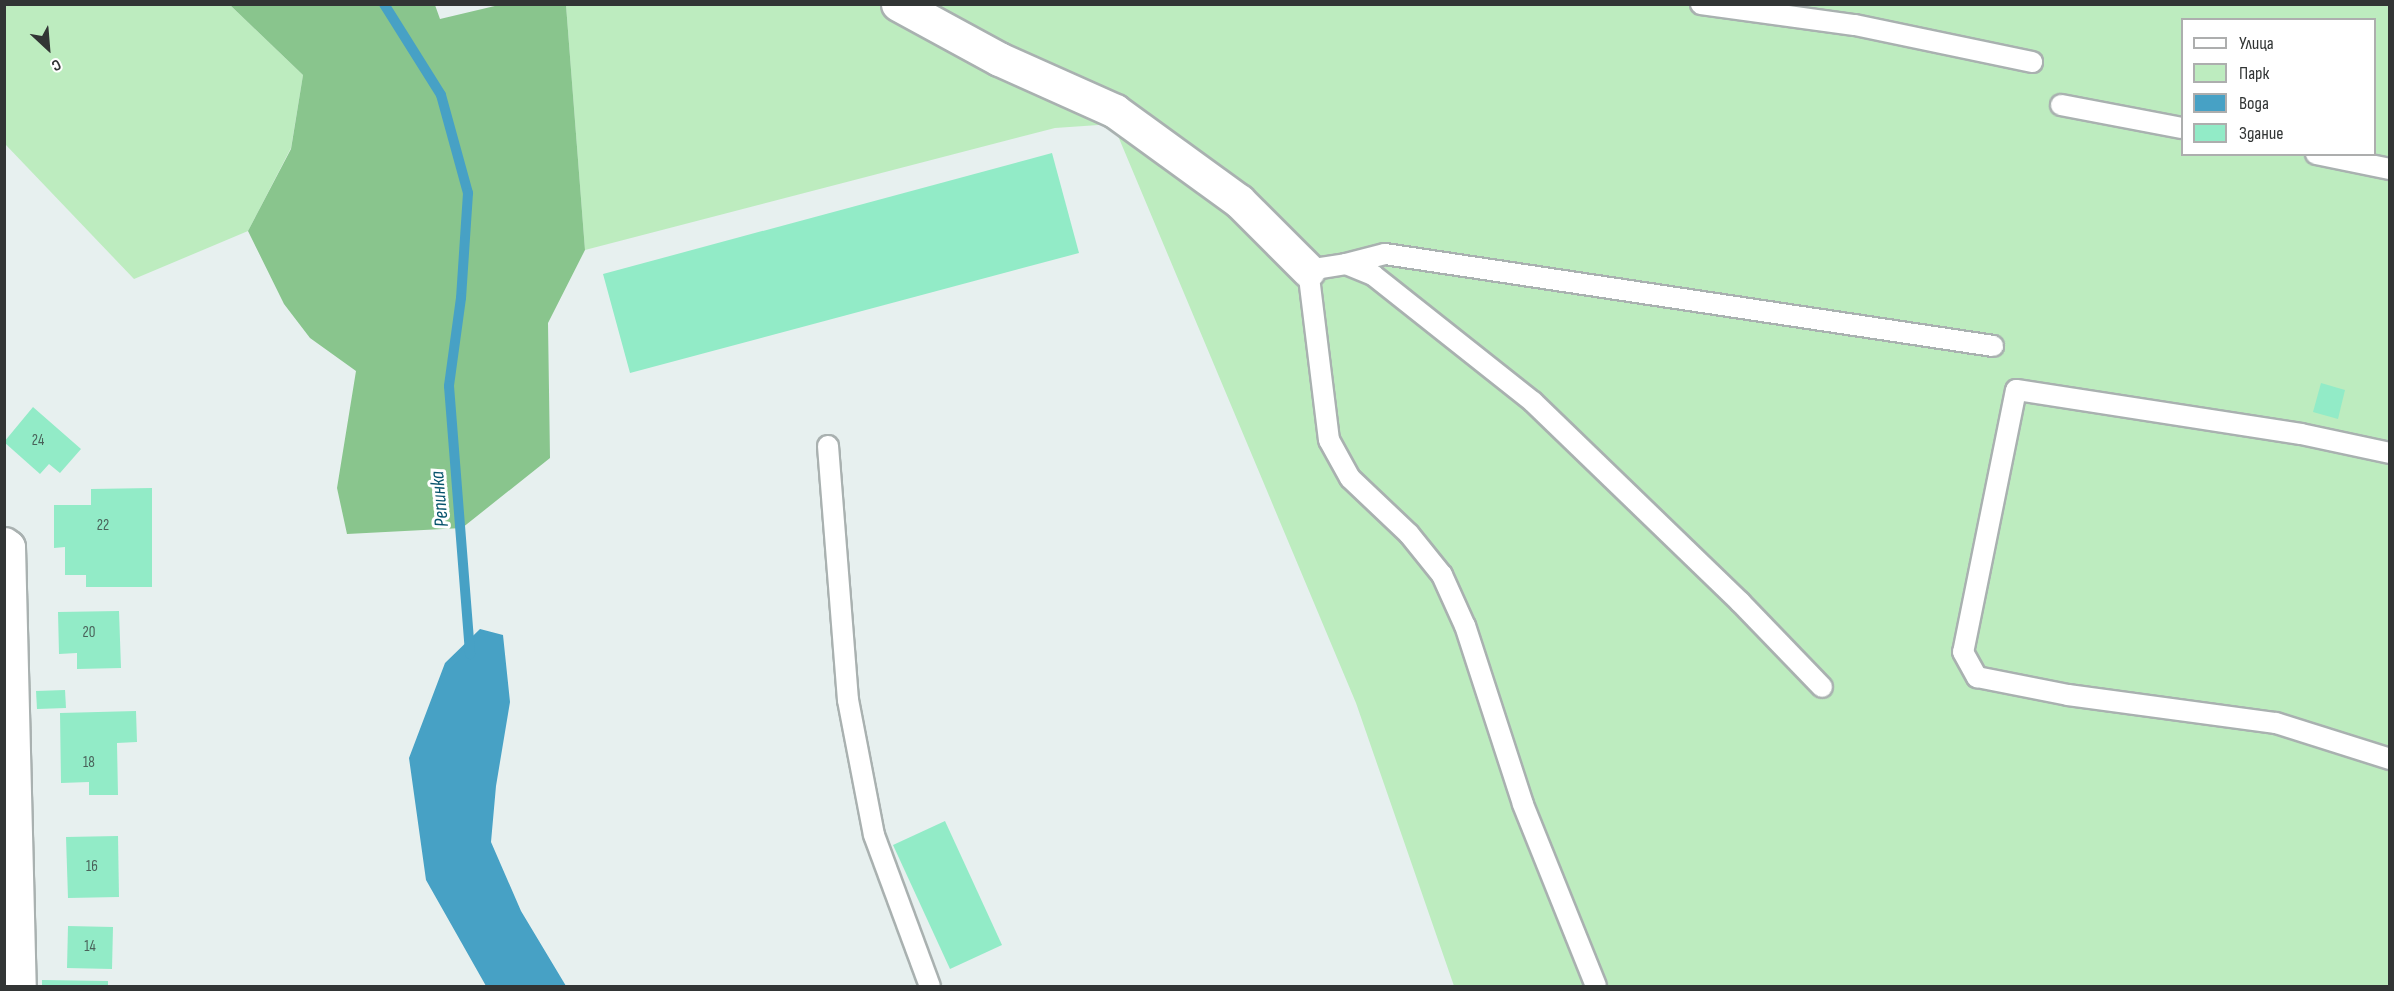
<!DOCTYPE html>
<html>
<head>
<meta charset="utf-8">
<style>
  body { margin:0 }
  #map { position:relative; width:2394px; height:991px; overflow:hidden; background:#e7f0ef; font-family:"Sofia Sans Condensed",sans-serif }
  div>[style] { position:absolute }
  .green>* { inset:0; background:#bdecbf }
  .forest>* { inset:0; background:#89c58d }
  .water>* { inset:0; background:#47a1c5 }
  .stream>* { height:10px; margin:-5px; padding:0 5px; transform-origin:5px; border-radius:5px; background:#47a1c5 }
  .building>* { inset:0; background:#92ebc7 }
  .roads { filter:drop-shadow(2px 0 #a9b1b0) drop-shadow(-2px 0 #a9b1b0) drop-shadow(0 2px #a9b1b0) drop-shadow(0 -2px #a9b1b0) }
  .lane>* { height:20px; margin:-10px; padding:0 10px; transform-origin:10px; border-radius:10px; background:#fff }
  .street>* { height:33px; margin:-16.5px; padding:0 16.5px; transform-origin:16.5px; border-radius:16.5px; background:#fff }
  span { translate:-50% -50%; white-space:nowrap; text-align:center; line-height:1.15; -webkit-text-stroke:6px #fff; paint-order:stroke }
  .number-label { font-size:15px; color:#4a625a }
  .number-label span { -webkit-text-stroke-width:0 }
  .water-label { font-size:20px; color:#06536c; font-style:italic }
  .frame { position:absolute; inset:0; border:6px solid #323535; pointer-events:none }
  .legend { position:absolute; left:2181px; top:18px; width:195px; height:138px; box-sizing:border-box; background:#fff; border:2px solid #adaeae; margin:0; padding:8px 10px; list-style:none; font-size:18px; color:#323535 }
  .legend li { display:flex; align-items:center; gap:12px; height:30px }
  .legend b { width:30px; border:2px solid #adaeae }
  .north { position:absolute; left:18px; top:18px; width:60px; height:60px; -webkit-text-stroke:4px #fff; paint-order:stroke; rotate:154deg; font-size:16px; font-weight:700; line-height:24px; text-align:center; color:#323535 }
  .north::after { content:''; display:block; margin:auto; width:21px; height:27px; background:#323535; clip-path:polygon(50% 0,100% 100%,50% 72%,0 100%) }
</style>
</head>
<body>
<div id="map">
  <div class="green">
    <i style="clip-path:polygon(5px 5px,230px 5px,303px 75px,291px 148px,248px 231px,134px 279px,5px 144px)"></i>
    <i style="clip-path:polygon(evenodd,566px 5px,2389px 5px,2389px 986px,1454px 986px,1356px 703px,1113px 124px,1055px 128px,585px 250px,566px 5px,2182px 20px,2374px 20px,2374px 154px,2182px 154px,2182px 20px)"></i>
  </div>
  <div class="forest">
    <i style="clip-path:polygon(230px 5px,435px 5px,440px 19px,499px 5px,566px 5px,585px 250px,548px 323px,550px 458px,462px 528px,347px 534px,337px 488px,356px 371px,310px 338px,284px 304px,248px 231px,291px 149px,303px 75px)"></i>
  </div>
  <div class="water">
    <i style="clip-path:polygon(480px 629px,503px 635px,510px 702px,496px 786px,491px 842px,521px 911px,566px 986px,486px 986px,426px 880px,409px 758px,445px 663px)"></i>
  </div>
  <div class="stream">
    <i style="left:384px;top:4px;width:107px;rotate:57.9deg"></i>
    <i style="left:441px;top:95px;width:102px;rotate:74.6deg"></i>
    <i style="left:468px;top:193px;width:105px;rotate:93.8deg"></i>
    <i style="left:461px;top:298px;width:89px;rotate:97.8deg"></i>
    <i style="left:449px;top:386px;width:269px;rotate:85.5deg"></i>
  </div>
  <div class="building">
    <i style="clip-path:polygon(1052px 153px,1079px 253px,630px 373px,603px 274px)"></i>
    <i style="clip-path:polygon(2321px 383px,2345px 390px,2338px 419px,2313px 412px)"></i>
    <i style="clip-path:polygon(33px 407px,81px 449px,60px 473px,49px 464px,40px 474px,4px 442px)"></i>
    <i style="clip-path:polygon(152px 488px,152px 587px,86px 587px,86px 575px,65px 575px,65px 547px,54px 548px,54px 505px,91px 505px,91px 489px)"></i>
    <i style="clip-path:polygon(119px 611px,121px 668px,77px 669px,77px 653px,59px 654px,58px 612px)"></i>
    <i style="clip-path:polygon(65px 690px,66px 708px,37px 709px,36px 691px)"></i>
    <i style="clip-path:polygon(136px 711px,137px 742px,117px 743px,118px 795px,89px 795px,89px 782px,61px 783px,60px 713px)"></i>
    <i style="clip-path:polygon(945px 821px,1002px 945px,950px 969px,893px 845px)"></i>
    <i style="clip-path:polygon(118px 836px,119px 897px,68px 898px,66px 837px)"></i>
    <i style="clip-path:polygon(68px 926px,113px 927px,112px 969px,67px 968px)"></i>
    <i style="clip-path:polygon(42px 980px,108px 981px,108px 986px,42px 986px)"></i>
  </div>
  <div class="roads">
    <div class="lane">
      <i style="left:1701px;top:4px;width:155px;rotate:7.8deg"></i>
      <i style="left:1855px;top:25px;width:181px;rotate:11.8deg"></i>
      <i style="left:2061px;top:105px;width:123px;rotate:10.8deg"></i>
      <i style="left:2316px;top:154px;width:76px;rotate:11.5deg"></i>
      <i style="left:1346px;top:264px;width:29px;rotate:22deg"></i>
      <i style="left:1373px;top:275px;width:204px;rotate:38.4deg"></i>
      <i style="left:1533px;top:402px;width:288px;rotate:44deg"></i>
      <i style="left:1740px;top:602px;width:118px;rotate:46deg"></i>
      <i style="left:828px;top:446px;width:255px;rotate:85.5deg"></i>
      <i style="left:848px;top:700px;width:137px;rotate:79.1deg"></i>
      <i style="left:874px;top:835px;width:161px;rotate:69.7deg"></i>
      <i style="left:2390px;top:453px;width:91px;rotate:-167.9deg"></i>
      <i style="left:2301px;top:434px;width:288px;rotate:-171.2deg"></i>
      <i style="left:2016px;top:390px;width:267px;rotate:101.4deg"></i>
      <i style="left:1963px;top:652px;width:29px;rotate:61deg"></i>
      <i style="left:1977px;top:677px;width:93px;rotate:11.2deg"></i>
      <i style="left:2068px;top:695px;width:210px;rotate:7.7deg"></i>
      <i style="left:2276px;top:723px;width:120px;rotate:17.5deg"></i>
      <i style="left:1596px;top:986px;width:196px;rotate:-111.9deg"></i>
      <i style="left:1523px;top:804px;width:187px;rotate:-108deg"></i>
      <i style="left:1465px;top:626px;width:56px;rotate:-114.3deg"></i>
      <i style="left:1442px;top:575px;width:53px;rotate:-128.8deg"></i>
      <i style="left:1409px;top:534px;width:81px;rotate:-136.5deg"></i>
      <i style="left:1350px;top:478px;width:43px;rotate:-118.9deg"></i>
      <i style="left:1329px;top:440px;width:171px;rotate:-97deg"></i>
      <i style="left:1308px;top:270px;width:38px;rotate:-9deg"></i>
      <i style="left:1346px;top:264px;width:40px;rotate:-14.4deg"></i>
      <i style="left:1385px;top:254px;width:615px;rotate:8.6deg"></i>
    </div>
    <div class="street">
      <i style="left:898px;top:4px;width:115px;rotate:28.6deg"></i>
      <i style="left:999px;top:59px;width:127px;rotate:24.1deg"></i>
      <i style="left:1115px;top:111px;width:153px;rotate:36deg"></i>
      <i style="left:1239px;top:201px;width:98px;rotate:45deg"></i>
      <i style="left:4px;top:544px;width:5px;rotate:37deg"></i>
      <i style="left:8px;top:547px;width:439px;rotate:88.6deg"></i>
    </div>
  </div>
  <div class="number-label">
    <span style="left:38px;top:441px">24</span>
    <span style="left:103px;top:526px">22</span>
    <span style="left:89px;top:633px">20</span>
    <span style="left:89px;top:763px">18</span>
    <span style="left:92px;top:867px">16</span>
    <span style="left:90px;top:947px">14</span>
  </div>
  <div class="water-label">
    <span style="left:440px;top:499px;rotate:-95deg">Репинка</span>
  </div>
  <div class="frame"></div>
  <ul class="legend">
  <li><b style="height:8px;background:#fff"></b>Улица</li>
  <li><b style="height:16px;background:#bdecbf"></b>Парк</li>
  <li><b style="height:16px;background:#47a1c5"></b>Вода</li>
  <li><b style="height:16px;background:#92ebc7"></b>Здание</li>
  </ul>
  <div class="north">С</div>
</div>
</body>
</html>
